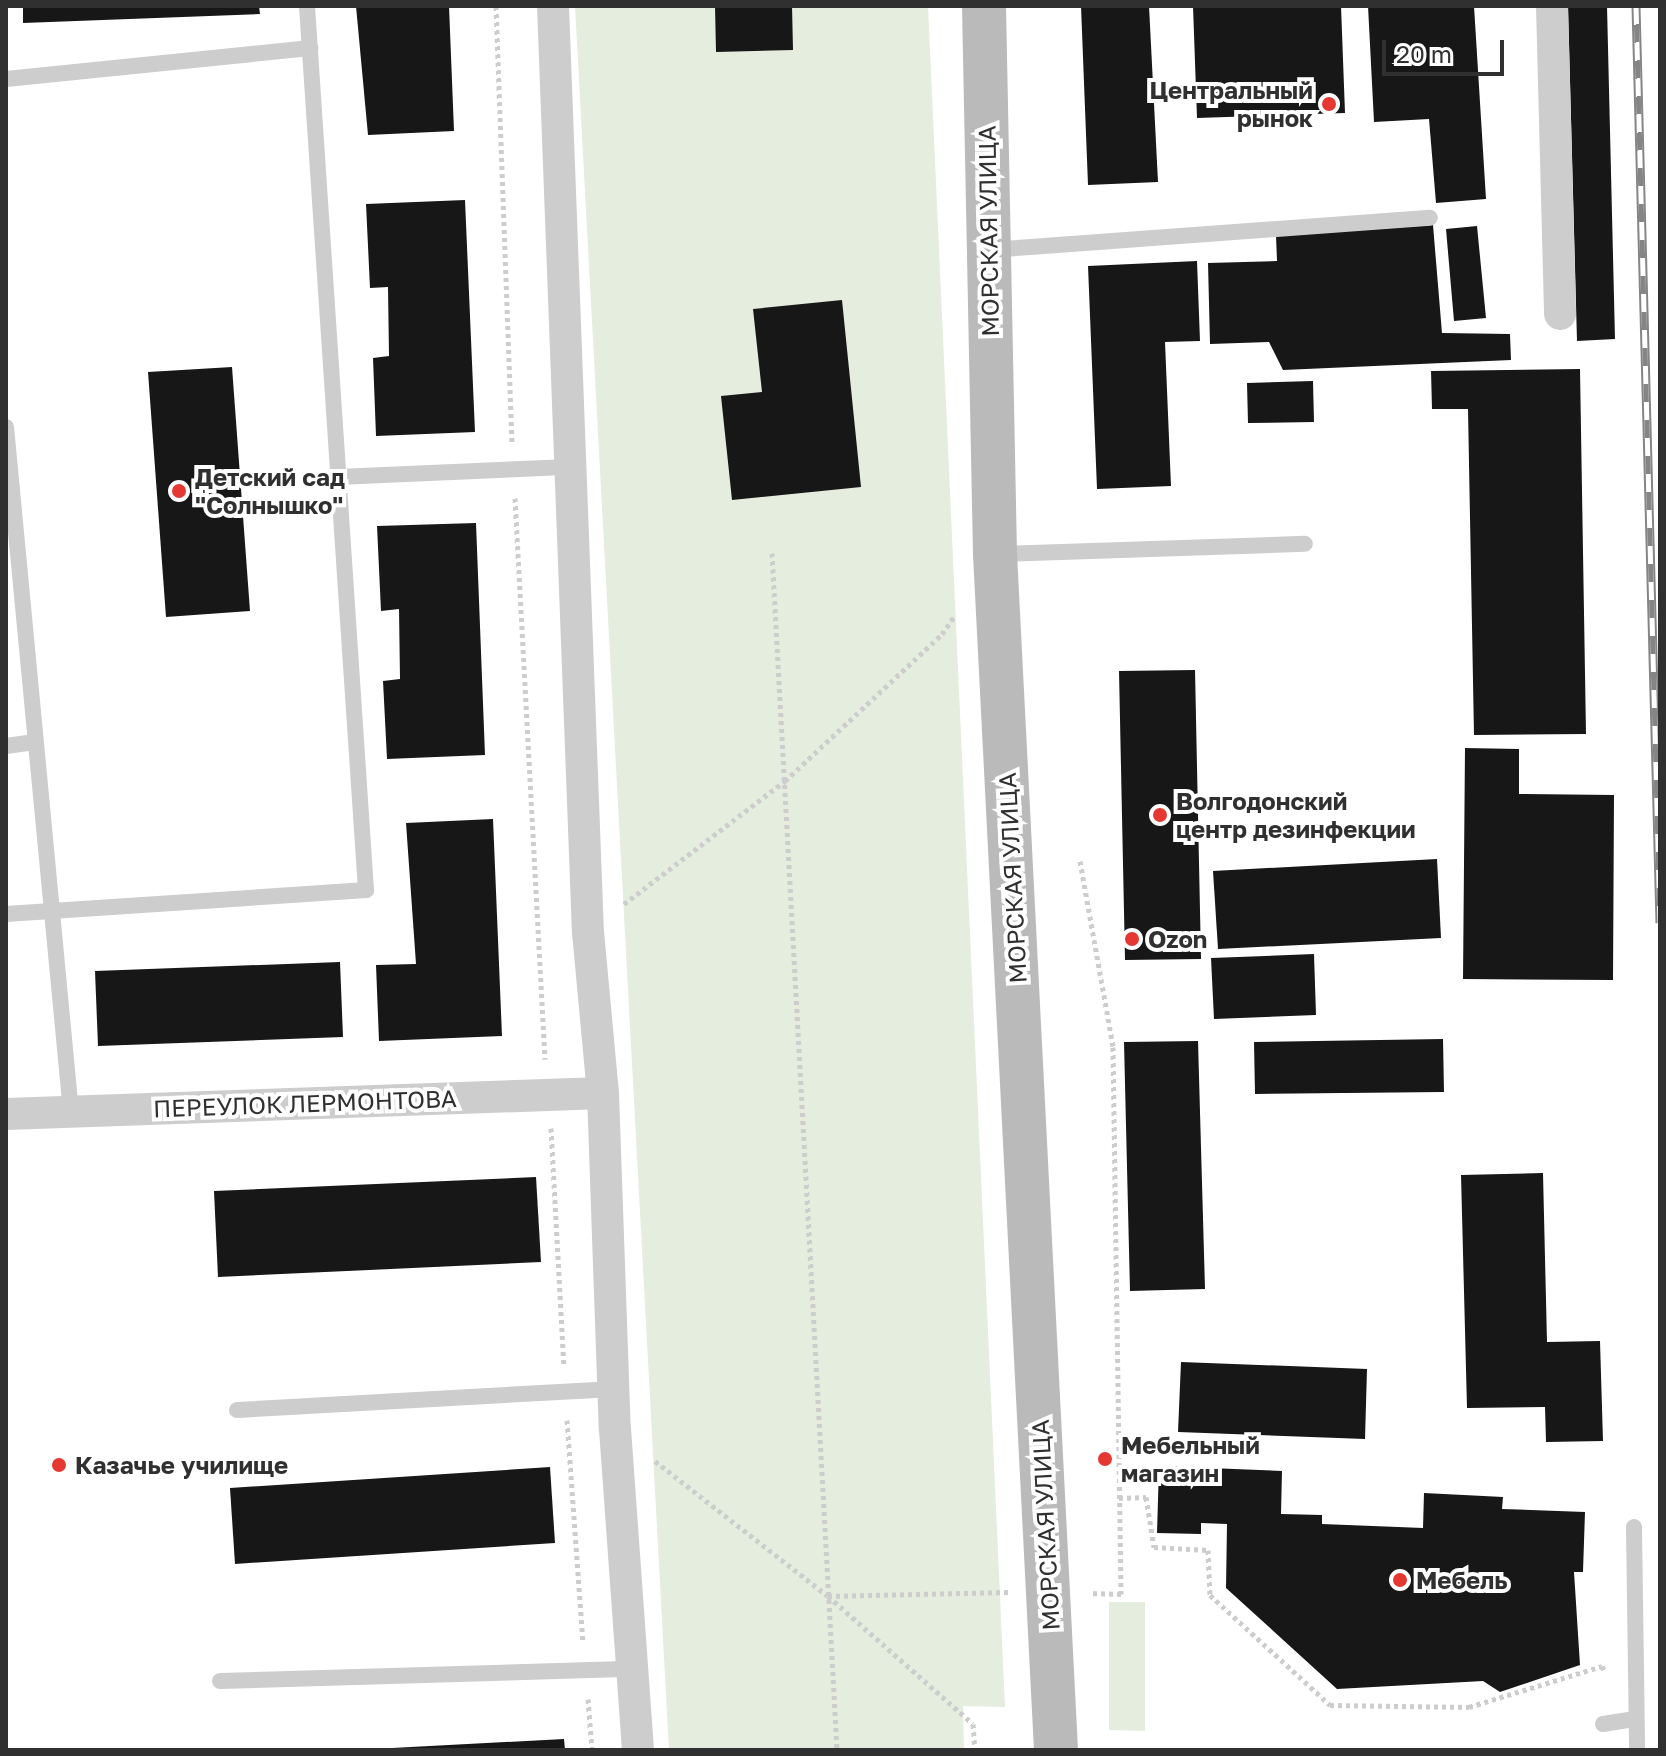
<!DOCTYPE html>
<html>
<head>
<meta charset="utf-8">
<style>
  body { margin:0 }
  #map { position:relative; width:1666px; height:1756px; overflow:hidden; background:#fff; font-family:"Golos Text",sans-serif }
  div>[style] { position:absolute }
  .green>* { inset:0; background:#e4edde }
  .building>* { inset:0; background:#171717 }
  .path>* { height:5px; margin-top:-2.5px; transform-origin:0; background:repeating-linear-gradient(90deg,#cdcdcd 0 4px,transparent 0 8px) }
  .lane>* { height:16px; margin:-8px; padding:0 8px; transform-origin:8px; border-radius:8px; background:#cdcdcd }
  .street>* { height:32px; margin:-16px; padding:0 16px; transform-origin:16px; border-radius:16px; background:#cdcdcd }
  .secondary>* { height:44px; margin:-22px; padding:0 22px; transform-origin:22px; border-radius:22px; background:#bababa }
  .rail>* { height:9px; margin-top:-4.5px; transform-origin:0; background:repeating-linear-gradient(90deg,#fff 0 18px,#858585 0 36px); box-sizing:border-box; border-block:2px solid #858585 }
  .dots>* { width:22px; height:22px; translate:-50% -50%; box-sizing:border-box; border:4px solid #fff; border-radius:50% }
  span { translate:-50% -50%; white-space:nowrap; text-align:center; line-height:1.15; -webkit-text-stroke:8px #fff; paint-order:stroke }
  .poi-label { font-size:24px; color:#303030; font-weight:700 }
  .right { translate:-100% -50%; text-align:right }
  .left { translate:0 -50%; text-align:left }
  .street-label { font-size:24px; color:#303030 }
  .frame { position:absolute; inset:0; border:8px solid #303030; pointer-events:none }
  .scale { position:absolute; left:1382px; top:40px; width:122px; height:36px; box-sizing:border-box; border:4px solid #303030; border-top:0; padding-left:10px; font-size:24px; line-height:28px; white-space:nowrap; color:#303030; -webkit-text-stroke:6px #fff; paint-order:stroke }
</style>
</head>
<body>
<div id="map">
  <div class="green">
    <i style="clip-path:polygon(575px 6px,928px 6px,1005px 1707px,963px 1706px,964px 1750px,669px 1750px)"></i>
    <i style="clip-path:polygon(1109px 1602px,1145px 1602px,1145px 1731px,1109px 1730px)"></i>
  </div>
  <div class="building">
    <i style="clip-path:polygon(23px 6px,259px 6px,260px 14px,23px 23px)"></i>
    <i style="clip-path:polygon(356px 6px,449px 6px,454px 131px,368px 135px)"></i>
    <i style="clip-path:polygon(715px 6px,792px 6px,793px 50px,716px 52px)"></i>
    <i style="clip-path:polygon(1081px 6px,1149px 6px,1158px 182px,1088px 185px)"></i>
    <i style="clip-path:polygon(1193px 6px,1341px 6px,1345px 113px,1197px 118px)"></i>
    <i style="clip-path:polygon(1368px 6px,1474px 6px,1486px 199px,1436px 203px,1429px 119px,1374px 122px)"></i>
    <i style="clip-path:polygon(1568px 6px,1607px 6px,1615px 339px,1577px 341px)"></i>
    <i style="clip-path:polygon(465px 200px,475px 432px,376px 436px,373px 358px,389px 356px,388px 287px,370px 288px,366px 204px)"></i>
    <i style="clip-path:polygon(1433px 225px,1442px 333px,1510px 334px,1511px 360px,1283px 370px,1269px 342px,1210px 344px,1208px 263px,1277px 261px,1276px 236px)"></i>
    <i style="clip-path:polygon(1477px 226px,1486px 318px,1454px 321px,1446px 229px)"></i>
    <i style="clip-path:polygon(1197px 261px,1200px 341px,1165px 342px,1171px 486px,1097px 489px,1088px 266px)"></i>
    <i style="clip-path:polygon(842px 300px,861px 487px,732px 500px,721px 396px,762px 392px,753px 309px)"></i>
    <i style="clip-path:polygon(232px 367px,250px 611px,166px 617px,148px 372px)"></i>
    <i style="clip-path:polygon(1580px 369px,1586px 734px,1474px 735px,1468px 409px,1432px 409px,1431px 371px)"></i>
    <i style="clip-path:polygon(1313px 381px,1314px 422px,1248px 423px,1247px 383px)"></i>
    <i style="clip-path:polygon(476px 523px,485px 755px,387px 759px,383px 681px,400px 679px,399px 609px,381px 611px,377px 526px)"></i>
    <i style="clip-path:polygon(1195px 670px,1201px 959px,1125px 960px,1119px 671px)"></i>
    <i style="clip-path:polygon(1465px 748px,1519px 749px,1519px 794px,1614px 795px,1613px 980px,1463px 979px)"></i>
    <i style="clip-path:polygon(493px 819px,502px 1036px,379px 1041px,376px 965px,416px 964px,406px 823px)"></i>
    <i style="clip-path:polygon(1437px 859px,1441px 938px,1218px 949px,1213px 871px)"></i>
    <i style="clip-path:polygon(1314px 954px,1316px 1015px,1214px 1019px,1211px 958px)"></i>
    <i style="clip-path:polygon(340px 962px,343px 1037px,98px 1046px,95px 971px)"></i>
    <i style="clip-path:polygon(1443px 1039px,1444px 1092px,1255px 1094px,1254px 1042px)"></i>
    <i style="clip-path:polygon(1198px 1041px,1205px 1289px,1130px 1291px,1124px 1042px)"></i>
    <i style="clip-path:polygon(1543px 1173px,1547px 1342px,1600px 1341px,1603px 1441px,1546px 1442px,1545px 1407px,1467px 1408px,1461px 1175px)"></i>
    <i style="clip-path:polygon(536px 1177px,541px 1262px,218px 1277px,214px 1191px)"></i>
    <i style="clip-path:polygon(1181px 1362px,1367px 1369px,1365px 1439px,1178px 1432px)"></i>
    <i style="clip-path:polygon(1159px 1466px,1282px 1471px,1281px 1514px,1322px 1515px,1322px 1524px,1423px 1528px,1424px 1493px,1503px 1497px,1502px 1509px,1585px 1512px,1583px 1572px,1574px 1572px,1580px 1665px,1500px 1692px,1483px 1681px,1337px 1689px,1226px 1588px,1227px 1524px,1201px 1523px,1201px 1534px,1157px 1533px)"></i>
    <i style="clip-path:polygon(550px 1467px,555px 1543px,235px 1564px,230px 1488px)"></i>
    <i style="clip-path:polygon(564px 1739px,565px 1750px,392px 1750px,392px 1748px)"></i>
  </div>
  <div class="path">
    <i style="left:496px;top:6px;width:438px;rotate:87.9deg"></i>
    <i style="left:515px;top:498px;width:562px;rotate:86.94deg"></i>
    <i style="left:772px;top:553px;width:1199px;rotate:86.89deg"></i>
    <i style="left:1080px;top:861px;width:189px;rotate:79.9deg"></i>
    <i style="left:1113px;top:1047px;width:547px;rotate:89.16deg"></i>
    <i style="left:1121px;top:1594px;width:31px;rotate:-178deg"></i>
    <i style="left:624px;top:904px;width:203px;rotate:-37.4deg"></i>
    <i style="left:785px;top:781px;width:215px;rotate:-43.1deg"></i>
    <i style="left:942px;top:634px;width:21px;rotate:-55deg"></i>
    <i style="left:551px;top:1128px;width:238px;rotate:86.9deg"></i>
    <i style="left:567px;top:1420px;width:222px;rotate:85.9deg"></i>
    <i style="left:655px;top:1461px;width:219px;rotate:38deg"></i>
    <i style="left:828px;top:1596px;width:193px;rotate:41.4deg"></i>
    <i style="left:973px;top:1724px;width:26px;rotate:86deg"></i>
    <i style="left:1119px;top:1498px;width:27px;rotate:-2deg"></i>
    <i style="left:1146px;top:1497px;width:51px;rotate:80.9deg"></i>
    <i style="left:1154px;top:1547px;width:54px;rotate:3.2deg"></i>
    <i style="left:1208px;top:1550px;width:45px;rotate:87.5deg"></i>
    <i style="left:1210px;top:1595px;width:163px;rotate:42.5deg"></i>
    <i style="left:1330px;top:1705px;width:139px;rotate:0.8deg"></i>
    <i style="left:1469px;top:1707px;width:139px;rotate:-17.1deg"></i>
    <i style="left:1602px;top:1666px;width:7px;rotate:63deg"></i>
    <i style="left:828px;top:1596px;width:180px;rotate:-1.3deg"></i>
    <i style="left:588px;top:1699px;width:51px;rotate:85.5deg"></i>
  </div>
  <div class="lane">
    <i style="left:6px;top:79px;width:306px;rotate:-5.8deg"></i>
    <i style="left:990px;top:250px;width:441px;rotate:-4.2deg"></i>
    <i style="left:6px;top:427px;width:688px;rotate:84.58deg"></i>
    <i style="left:338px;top:477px;width:232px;rotate:-2.5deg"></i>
    <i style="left:998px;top:554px;width:307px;rotate:-1.9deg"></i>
    <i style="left:6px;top:746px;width:29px;rotate:-8deg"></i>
    <i style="left:6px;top:914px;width:361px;rotate:-3.8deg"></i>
    <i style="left:366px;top:890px;width:886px;rotate:-93.82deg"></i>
    <i style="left:237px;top:1410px;width:378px;rotate:-3.2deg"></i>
    <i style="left:1634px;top:1527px;width:223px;rotate:89.2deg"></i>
    <i style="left:220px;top:1681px;width:412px;rotate:-1.7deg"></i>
    <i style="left:1603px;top:1724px;width:31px;rotate:-9deg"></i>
  </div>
  <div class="street">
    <i style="left:553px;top:6px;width:927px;rotate:87.84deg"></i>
    <i style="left:588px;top:932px;width:162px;rotate:84.7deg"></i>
    <i style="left:603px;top:1093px;width:336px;rotate:88deg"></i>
    <i style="left:615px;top:1429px;width:322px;rotate:85.9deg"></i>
    <i style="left:1552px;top:6px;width:308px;rotate:88.5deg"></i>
    <i style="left:6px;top:1114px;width:597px;rotate:-2.01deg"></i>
  </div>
  <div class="secondary">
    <i style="left:984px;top:6px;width:548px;rotate:88.85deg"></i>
    <i style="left:995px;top:554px;width:1198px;rotate:87.08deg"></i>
  </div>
  <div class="rail">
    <i style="left:1636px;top:6px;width:917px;rotate:88.5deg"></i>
  </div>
  <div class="dots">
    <i style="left:1329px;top:104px;background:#e53833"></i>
    <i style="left:179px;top:491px;background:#e53833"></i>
    <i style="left:1160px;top:815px;background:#e53833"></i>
    <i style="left:1132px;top:939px;background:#e53833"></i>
    <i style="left:1105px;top:1459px;background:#e53833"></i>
    <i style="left:59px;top:1465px;background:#e53833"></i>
    <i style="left:1400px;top:1580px;background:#e53833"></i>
  </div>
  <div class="poi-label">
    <span class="right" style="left:1313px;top:104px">Центральный<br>рынок</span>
    <span class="left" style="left:195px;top:491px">Детский сад<br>"Солнышко"</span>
    <span class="left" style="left:1176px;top:815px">Волгодонский<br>центр дезинфекции</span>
    <span class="left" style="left:1148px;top:939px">Ozon</span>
    <span class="left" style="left:1121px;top:1459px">Мебельный<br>магазин</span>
    <span class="left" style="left:75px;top:1465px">Казачье училище</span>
    <span class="left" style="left:1416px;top:1580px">Мебель</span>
  </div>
  <div class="street-label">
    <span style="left:988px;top:231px;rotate:-91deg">МОРСКАЯ УЛИЦА</span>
    <span style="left:1012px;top:878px;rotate:-93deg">МОРСКАЯ УЛИЦА</span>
    <span style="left:305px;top:1103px;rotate:-2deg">ПЕРЕУЛОК ЛЕРМОНТОВА</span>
    <span style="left:1045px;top:1525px;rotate:-93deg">МОРСКАЯ УЛИЦА</span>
  </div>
  <div class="frame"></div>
  <div class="scale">20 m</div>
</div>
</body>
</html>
